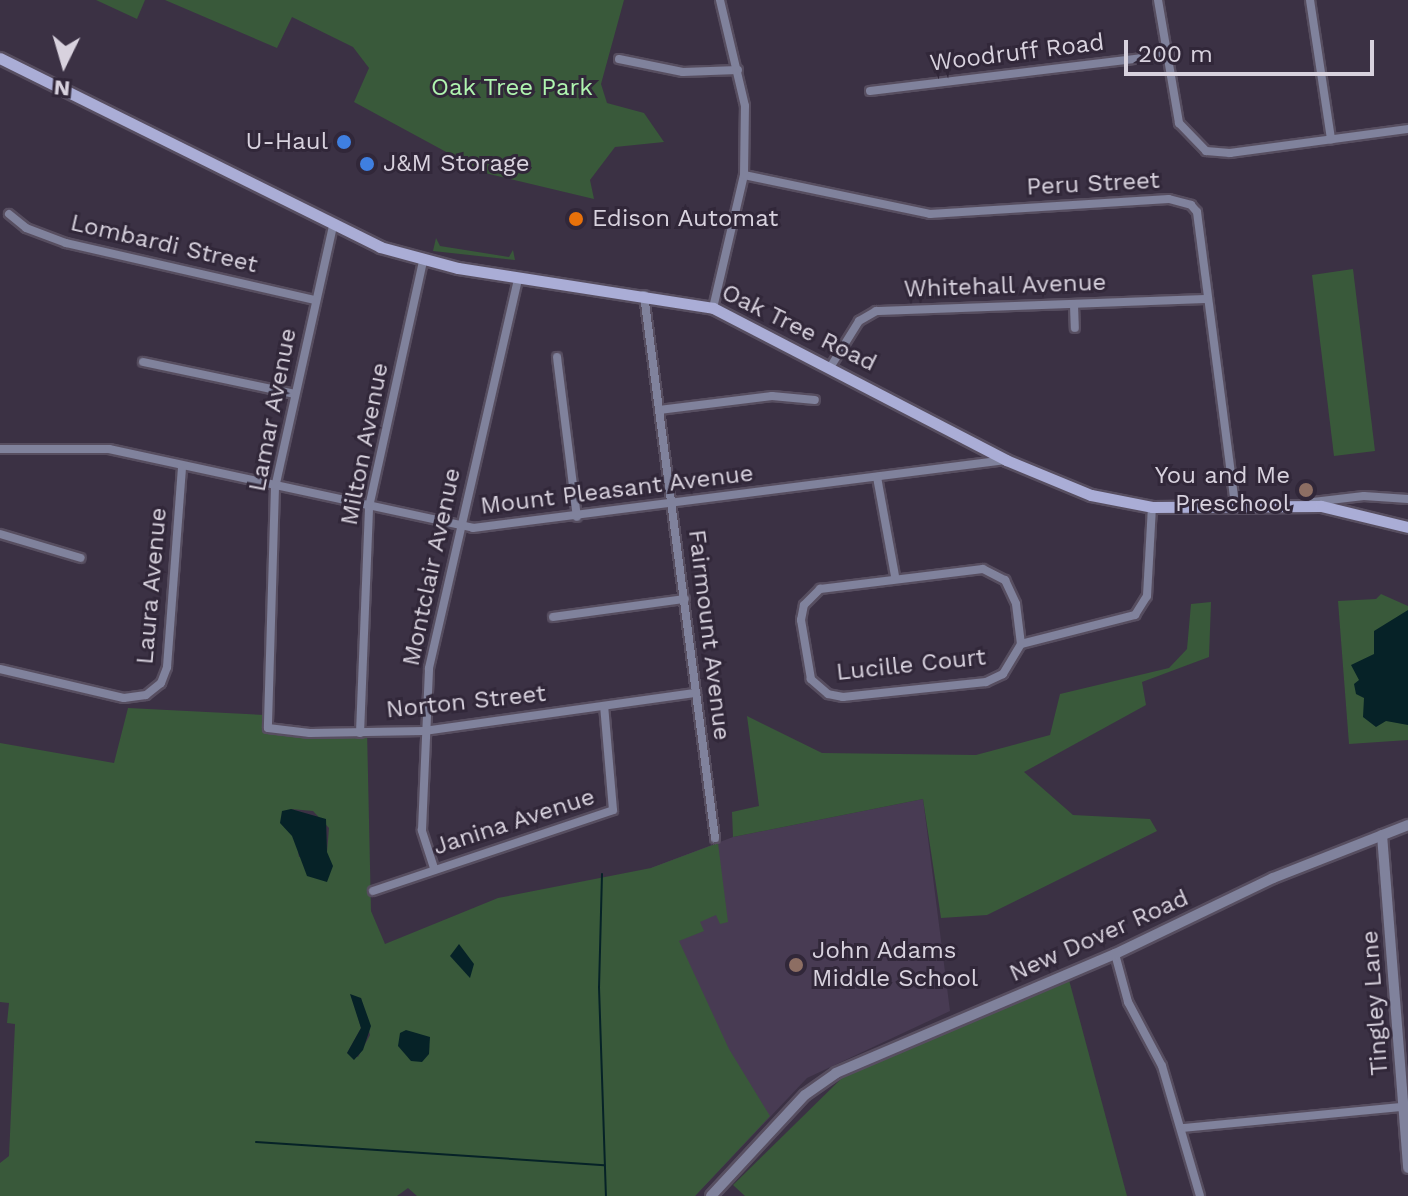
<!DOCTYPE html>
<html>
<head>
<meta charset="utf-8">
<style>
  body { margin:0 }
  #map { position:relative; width:1408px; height:1196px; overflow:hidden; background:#3b3144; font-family:"Work Sans",sans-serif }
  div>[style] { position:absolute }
  .built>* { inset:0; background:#483b53 }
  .green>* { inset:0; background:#39593a }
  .water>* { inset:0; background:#062227 }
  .stream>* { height:2px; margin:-1px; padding:0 1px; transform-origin:1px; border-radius:1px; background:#062227 }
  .roads { filter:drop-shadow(2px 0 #574e60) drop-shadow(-2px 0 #574e60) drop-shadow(0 2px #574e60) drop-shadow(0 -2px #574e60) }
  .minor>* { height:8px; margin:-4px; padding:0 4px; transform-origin:4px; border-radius:4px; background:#80829c }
  .tertiary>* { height:10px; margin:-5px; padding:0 5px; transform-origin:5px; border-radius:5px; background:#80829c }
  .secondary>* { height:11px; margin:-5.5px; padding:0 5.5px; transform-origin:5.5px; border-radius:5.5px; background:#aaadd6 }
  .dots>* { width:22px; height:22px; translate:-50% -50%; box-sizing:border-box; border:4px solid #312739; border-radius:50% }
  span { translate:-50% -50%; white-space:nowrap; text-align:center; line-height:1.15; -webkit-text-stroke:6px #312739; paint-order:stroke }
  .street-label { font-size:24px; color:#d8d2de }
  .park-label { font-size:24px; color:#aff4af }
  .poi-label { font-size:24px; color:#d8d2de }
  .right { translate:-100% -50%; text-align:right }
  .left { translate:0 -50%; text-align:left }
  .north { position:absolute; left:24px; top:24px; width:80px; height:80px; -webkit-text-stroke:6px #312739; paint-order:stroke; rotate:185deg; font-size:22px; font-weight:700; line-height:32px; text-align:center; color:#d8d2de }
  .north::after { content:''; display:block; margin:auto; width:28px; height:36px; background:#d8d2de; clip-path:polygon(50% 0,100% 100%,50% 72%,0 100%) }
  .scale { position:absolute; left:1124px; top:40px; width:250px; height:36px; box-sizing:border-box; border:4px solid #d8d2de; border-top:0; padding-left:10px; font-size:24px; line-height:28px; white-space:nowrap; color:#d8d2de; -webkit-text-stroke:6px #312739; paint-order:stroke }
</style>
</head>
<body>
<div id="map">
  <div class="built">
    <i style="clip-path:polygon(923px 799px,950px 1011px,807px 1078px,695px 1196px,651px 868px,733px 837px)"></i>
  </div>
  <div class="green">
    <i style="clip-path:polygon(96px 0,145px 0,137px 19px)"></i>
    <i style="clip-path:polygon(165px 0,624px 0,601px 84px,607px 103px,644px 113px,664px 142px,615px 147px,590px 180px,594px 199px,485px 173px,354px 102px,369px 68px,353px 47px,292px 17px,277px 48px)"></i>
    <i style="clip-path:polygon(436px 238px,440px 246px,509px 257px,513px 250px,515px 260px,433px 251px)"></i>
    <i style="clip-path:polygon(1353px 269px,1375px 451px,1334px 456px,1312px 275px)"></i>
    <i style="clip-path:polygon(1381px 594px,1408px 606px,1408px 740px,1349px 744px,1338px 601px,1376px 599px)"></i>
    <i style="clip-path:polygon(1211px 602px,1209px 657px,1142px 682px,1146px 705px,1024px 772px,1073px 815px,1150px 819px,1157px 831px,987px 915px,941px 918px,923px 799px,733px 837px,732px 812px,759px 806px,747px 716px,822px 753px,976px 755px,1050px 735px,1060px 694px,1169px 668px,1187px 649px,1191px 604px)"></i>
    <i style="clip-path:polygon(evenodd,128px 708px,265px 715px,265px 728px,367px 730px,371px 911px,385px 944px,498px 898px,651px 868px,718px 843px,728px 922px,720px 924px,716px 915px,700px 922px,704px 931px,679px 941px,729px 1049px,770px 1116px,695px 1196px,417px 1196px,408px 1188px,397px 1196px,0 1196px,0 1163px,9px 1156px,15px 1024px,7px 1023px,9px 1003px,0 1002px,0 743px,114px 763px,128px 708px,291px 809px,313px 811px,329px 828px,327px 852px,299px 857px,291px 809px,128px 708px,361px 998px,370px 1035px,358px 1057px,347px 1053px,361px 1028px,355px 1007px,361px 998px)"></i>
    <i style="clip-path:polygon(1069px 980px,1127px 1196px,745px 1196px,733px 1185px,842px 1078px)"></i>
  </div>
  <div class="water">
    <i style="clip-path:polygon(1408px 610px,1408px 725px,1386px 721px,1376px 727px,1363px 717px,1364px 698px,1356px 694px,1354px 684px,1359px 680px,1351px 665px,1374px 654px,1374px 631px)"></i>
    <i style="clip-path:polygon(291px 809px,326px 819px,327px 852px,333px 866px,327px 882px,307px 876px,292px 836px,280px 823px,282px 811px)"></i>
    <i style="clip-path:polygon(459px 944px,474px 964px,470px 978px,450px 956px)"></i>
    <i style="clip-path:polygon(350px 994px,361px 998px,371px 1026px,363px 1050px,354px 1060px,347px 1053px,361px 1028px)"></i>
    <i style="clip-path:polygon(406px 1030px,430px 1037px,429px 1054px,422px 1062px,411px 1061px,398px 1046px,400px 1033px)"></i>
  </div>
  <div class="stream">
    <i style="left:602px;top:874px;width:113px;rotate:91.5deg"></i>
    <i style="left:599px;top:987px;width:209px;rotate:88.1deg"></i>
    <i style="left:256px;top:1142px;width:349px;rotate:3.8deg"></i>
  </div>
  <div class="roads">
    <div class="minor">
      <i style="left:1158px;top:0;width:125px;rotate:80.3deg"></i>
      <i style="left:1179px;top:123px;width:39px;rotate:46deg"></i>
      <i style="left:1206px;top:151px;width:24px;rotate:5deg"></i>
      <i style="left:1230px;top:153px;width:180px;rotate:-7.7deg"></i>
      <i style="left:1310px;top:0;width:141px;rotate:81.4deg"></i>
      <i style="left:619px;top:59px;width:65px;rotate:11.5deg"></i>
      <i style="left:683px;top:72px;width:55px;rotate:-2.1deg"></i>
      <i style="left:870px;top:91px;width:301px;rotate:-6.9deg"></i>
      <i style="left:744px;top:175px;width:190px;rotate:11.8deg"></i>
      <i style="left:930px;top:214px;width:239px;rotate:-3.6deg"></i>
      <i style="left:1169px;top:199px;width:23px;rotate:15deg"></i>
      <i style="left:1191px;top:205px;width:9px;rotate:49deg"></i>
      <i style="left:1197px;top:212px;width:296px;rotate:82.6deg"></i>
      <i style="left:9px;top:214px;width:22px;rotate:39deg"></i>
      <i style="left:26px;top:228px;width:43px;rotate:20.6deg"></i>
      <i style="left:66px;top:243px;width:255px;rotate:12.9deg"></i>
      <i style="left:333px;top:226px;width:267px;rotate:102.5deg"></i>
      <i style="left:275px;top:487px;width:241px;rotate:91.7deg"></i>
      <i style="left:268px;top:728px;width:42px;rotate:6.8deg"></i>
      <i style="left:310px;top:733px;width:114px;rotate:-1deg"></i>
      <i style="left:424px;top:731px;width:275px;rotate:-8deg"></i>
      <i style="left:644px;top:295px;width:548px;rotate:82.55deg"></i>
      <i style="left:1074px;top:305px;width:23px;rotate:88deg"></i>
      <i style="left:713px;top:308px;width:137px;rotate:-76.9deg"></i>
      <i style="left:744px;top:175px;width:69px;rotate:-89.2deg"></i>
      <i style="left:745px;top:106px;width:109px;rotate:-103.3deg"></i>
      <i style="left:557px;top:357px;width:161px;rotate:82.9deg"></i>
      <i style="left:143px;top:362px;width:155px;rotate:11.9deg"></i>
      <i style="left:831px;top:366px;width:53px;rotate:-58.1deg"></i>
      <i style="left:859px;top:321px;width:20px;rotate:-30deg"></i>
      <i style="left:876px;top:311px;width:332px;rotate:-2.1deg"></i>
      <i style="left:659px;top:410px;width:114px;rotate:-7.1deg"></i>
      <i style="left:772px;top:396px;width:43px;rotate:5.3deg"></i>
      <i style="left:0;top:449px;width:109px"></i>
      <i style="left:109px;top:449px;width:372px;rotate:12.2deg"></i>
      <i style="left:473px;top:528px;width:537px;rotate:-7.27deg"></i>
      <i style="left:877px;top:477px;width:101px;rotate:79.7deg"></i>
      <i style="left:1313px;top:502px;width:51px;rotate:-6.7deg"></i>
      <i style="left:1364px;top:496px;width:44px;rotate:3.9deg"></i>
      <i style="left:0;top:534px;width:84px;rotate:16.5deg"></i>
      <i style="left:983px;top:569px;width:25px;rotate:27deg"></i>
      <i style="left:1005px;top:580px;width:26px;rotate:65deg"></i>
      <i style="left:1016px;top:604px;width:40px;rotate:82.9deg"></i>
      <i style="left:1021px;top:644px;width:35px;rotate:121deg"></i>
      <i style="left:1003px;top:674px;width:19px;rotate:155deg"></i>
      <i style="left:986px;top:682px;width:144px;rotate:174deg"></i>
      <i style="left:843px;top:697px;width:15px;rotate:-169deg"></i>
      <i style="left:828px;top:694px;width:23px;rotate:-139deg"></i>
      <i style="left:811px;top:679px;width:60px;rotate:-99.6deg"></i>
      <i style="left:801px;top:620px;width:15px;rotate:-79deg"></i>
      <i style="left:804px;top:605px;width:23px;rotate:-45deg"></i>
      <i style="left:820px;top:589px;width:164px;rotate:-7deg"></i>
      <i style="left:553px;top:617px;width:133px;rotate:-7.8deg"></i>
      <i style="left:1021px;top:644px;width:118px;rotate:-14.3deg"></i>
      <i style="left:1135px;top:615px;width:22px;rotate:-58deg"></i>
      <i style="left:1147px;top:596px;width:89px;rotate:-86.8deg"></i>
      <i style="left:0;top:669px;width:127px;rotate:13.2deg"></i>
      <i style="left:124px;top:698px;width:22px;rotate:-8deg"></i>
      <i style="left:146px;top:695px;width:19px;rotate:-39deg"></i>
      <i style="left:161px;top:683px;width:17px;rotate:-69deg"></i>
      <i style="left:167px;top:667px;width:201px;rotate:-85.7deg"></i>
      <i style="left:360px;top:733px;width:226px;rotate:-87.7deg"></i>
      <i style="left:369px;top:507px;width:252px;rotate:-77.6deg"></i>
      <i style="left:434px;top:868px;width:40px;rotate:-108deg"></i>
      <i style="left:422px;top:830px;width:162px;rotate:-87.5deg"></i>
      <i style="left:429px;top:668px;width:400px;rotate:-77.1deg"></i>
      <i style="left:373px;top:891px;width:253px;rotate:-18.6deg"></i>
      <i style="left:613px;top:810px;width:104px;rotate:-94.9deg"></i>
      <i style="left:1115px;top:954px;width:50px;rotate:74.8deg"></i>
      <i style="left:1128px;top:1002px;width:72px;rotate:62deg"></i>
      <i style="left:1162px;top:1066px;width:135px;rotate:73.7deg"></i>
      <i style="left:1183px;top:1128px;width:220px;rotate:-5.5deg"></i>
    </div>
    <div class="tertiary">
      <i style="left:1382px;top:835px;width:334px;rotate:85.5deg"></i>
      <i style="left:711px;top:1196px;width:138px;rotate:-47.1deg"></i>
      <i style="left:805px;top:1095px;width:38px;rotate:-35deg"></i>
      <i style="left:836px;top:1073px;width:303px;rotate:-23.1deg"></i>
      <i style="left:1115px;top:954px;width:175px;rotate:-25.7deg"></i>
      <i style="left:1273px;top:878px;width:145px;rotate:-21.4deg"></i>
    </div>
    <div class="secondary">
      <i style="left:0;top:58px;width:424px;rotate:26.4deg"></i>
      <i style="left:380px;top:247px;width:81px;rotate:15.1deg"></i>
      <i style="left:458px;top:268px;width:258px;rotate:8.9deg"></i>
      <i style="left:713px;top:308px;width:330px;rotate:27.4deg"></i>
      <i style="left:1006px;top:460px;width:92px;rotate:22.4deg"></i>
      <i style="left:1091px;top:495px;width:62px;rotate:11.1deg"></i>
      <i style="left:1152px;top:507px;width:169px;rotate:-0.3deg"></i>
      <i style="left:1321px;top:506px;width:89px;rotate:13.6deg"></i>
    </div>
  </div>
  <div class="dots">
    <i style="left:344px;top:142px;background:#3f7fe0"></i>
    <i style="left:367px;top:164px;background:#3f7fe0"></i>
    <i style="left:576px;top:219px;background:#e8710a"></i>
    <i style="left:1306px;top:490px;background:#8d6e63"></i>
    <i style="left:796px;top:965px;background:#8d6e63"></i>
  </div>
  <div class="street-label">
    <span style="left:1017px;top:53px;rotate:-7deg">Woodruff Road</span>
    <span style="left:1093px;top:184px;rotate:-3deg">Peru Street</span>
    <span style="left:164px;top:244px;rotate:13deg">Lombardi Street</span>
    <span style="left:1005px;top:286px;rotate:-2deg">Whitehall Avenue</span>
    <span style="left:799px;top:328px;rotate:26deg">Oak Tree Road</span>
    <span style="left:273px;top:410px;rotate:-79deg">Lamar Avenue</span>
    <span style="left:365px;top:444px;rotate:-79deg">Milton Avenue</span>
    <span style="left:617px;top:490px;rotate:-7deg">Mount Pleasant Avenue</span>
    <span style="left:432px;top:567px;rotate:-78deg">Montclair Avenue</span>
    <span style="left:152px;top:586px;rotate:-85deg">Laura Avenue</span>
    <span style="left:709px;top:635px;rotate:83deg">Fairmount Avenue</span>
    <span style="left:911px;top:665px;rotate:-6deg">Lucille Court</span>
    <span style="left:466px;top:702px;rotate:-6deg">Norton Street</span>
    <span style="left:514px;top:822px;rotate:-18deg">Janina Avenue</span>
    <span style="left:1099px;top:936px;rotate:-24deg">New Dover Road</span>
    <span style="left:1375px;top:1003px;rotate:-94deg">Tingley Lane</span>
  </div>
  <div class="park-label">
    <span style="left:512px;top:88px">Oak Tree Park</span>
  </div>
  <div class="poi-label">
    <span class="right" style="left:328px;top:142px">U-Haul</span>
    <span class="left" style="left:383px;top:164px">J&amp;M Storage</span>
    <span class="left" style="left:592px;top:219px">Edison Automat</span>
    <span class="right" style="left:1290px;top:490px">You and Me<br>Preschool</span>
    <span class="left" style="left:812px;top:965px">John Adams<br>Middle School</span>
  </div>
  <div class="north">N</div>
  <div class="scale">200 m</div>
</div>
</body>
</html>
